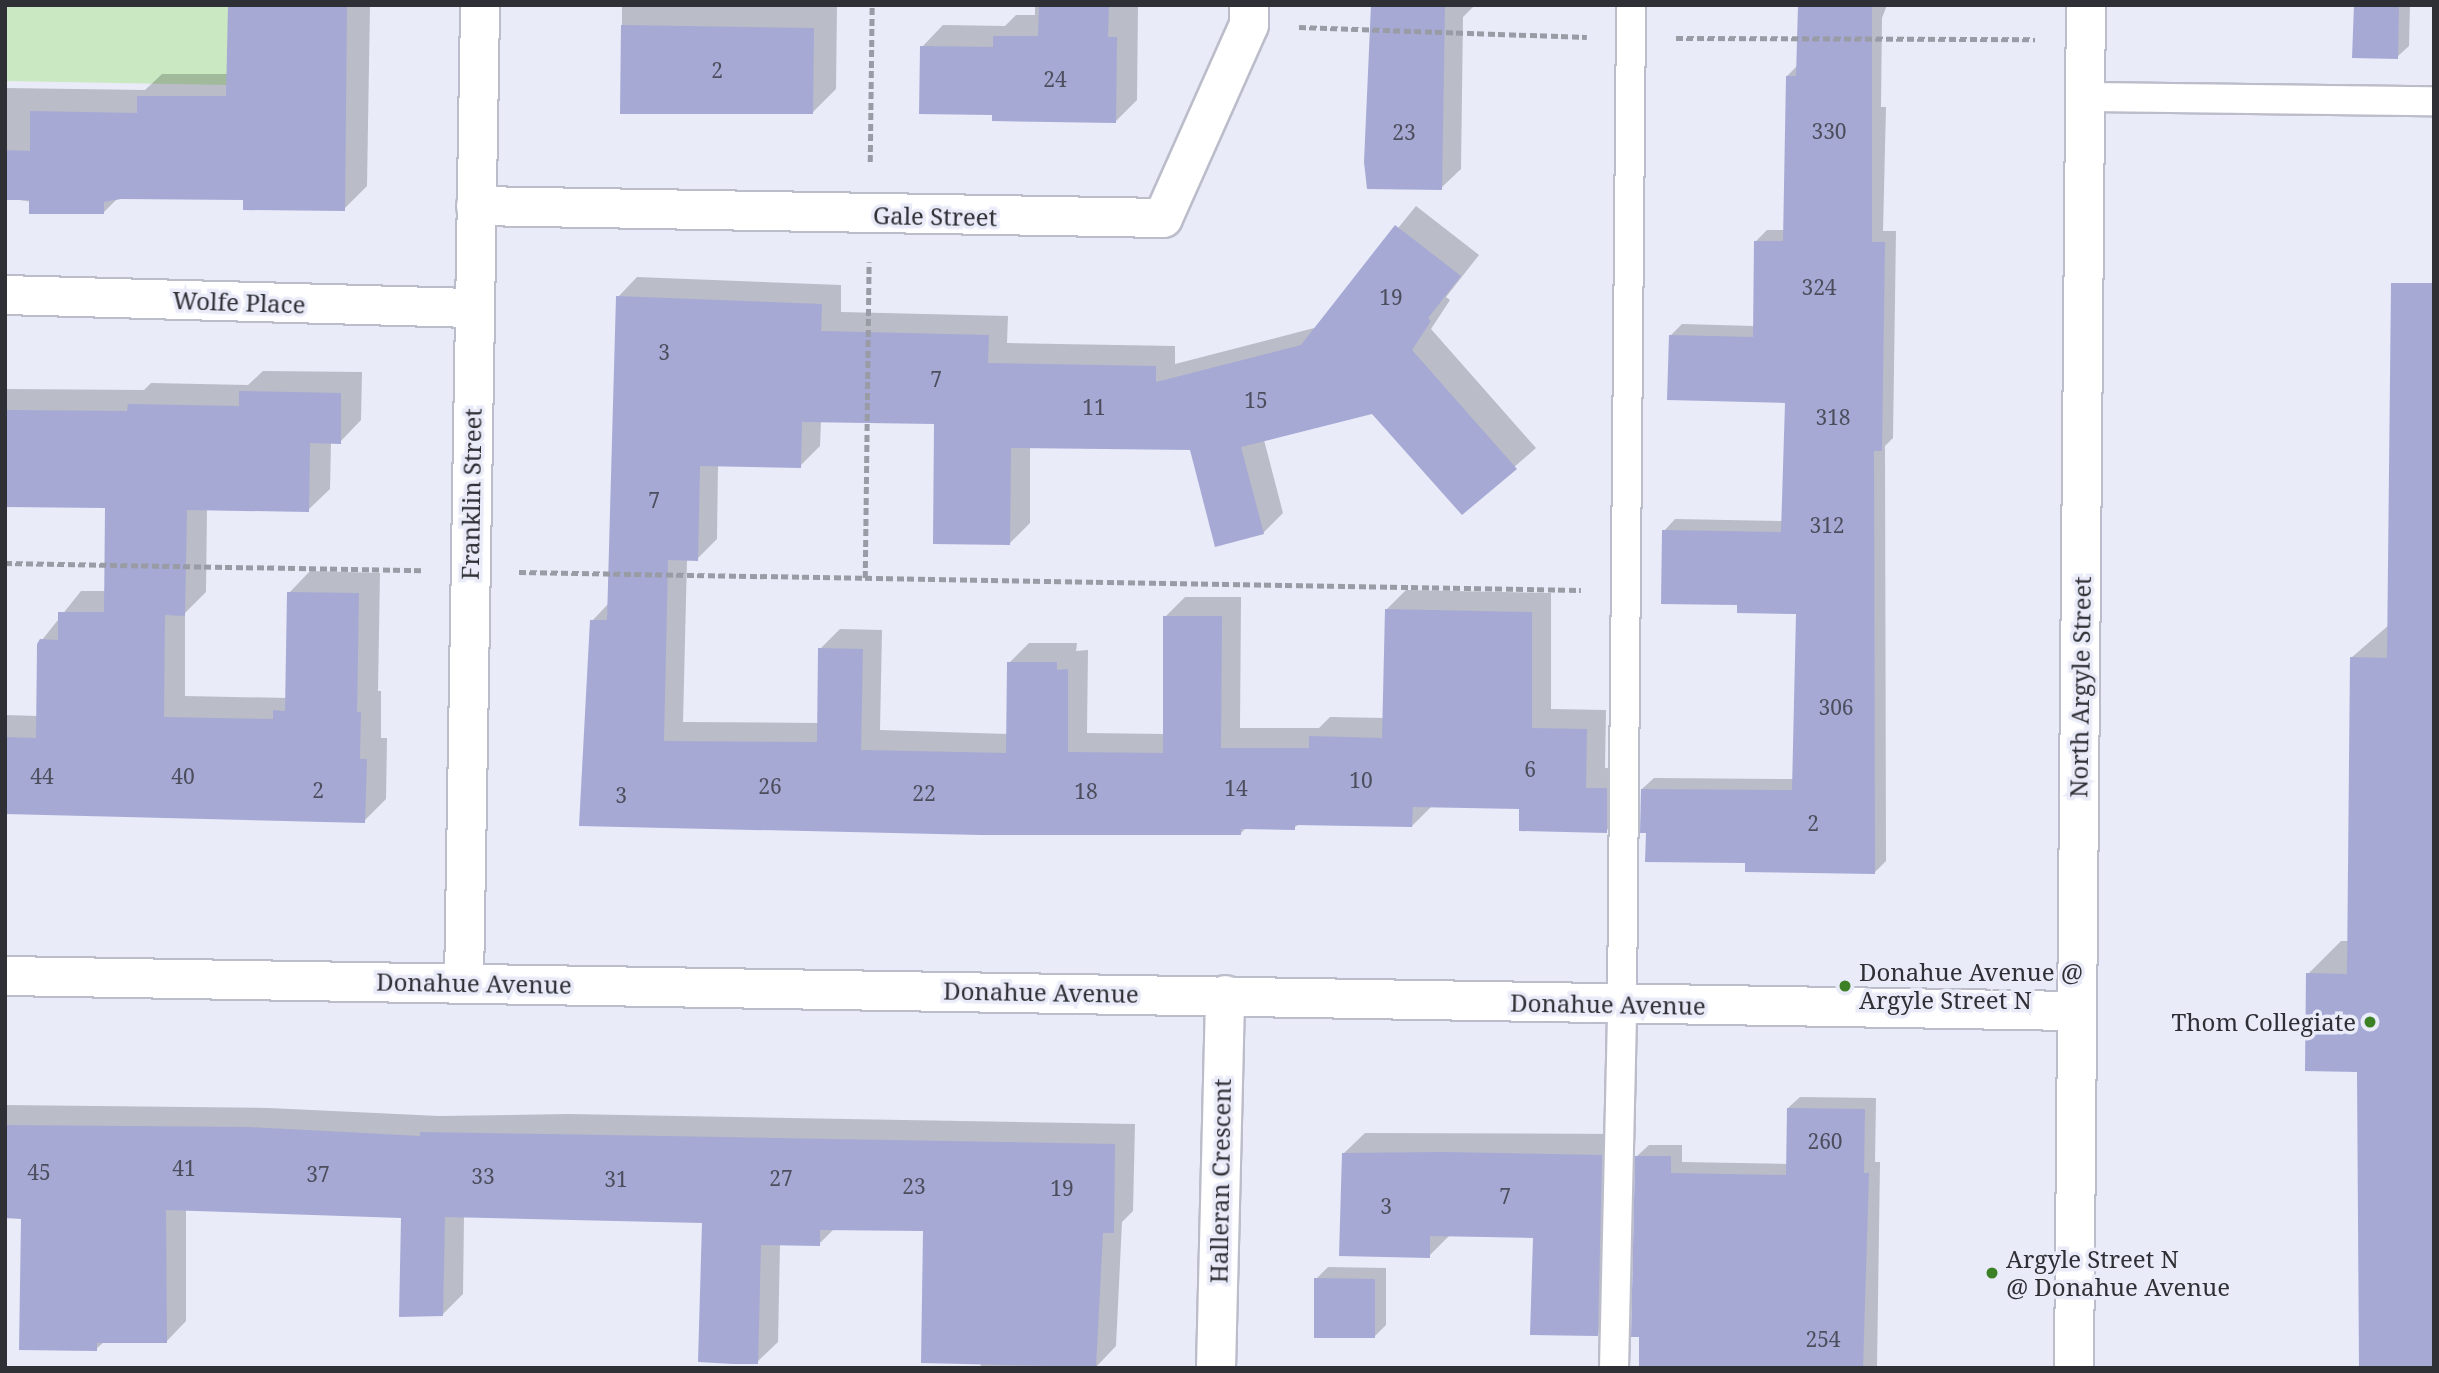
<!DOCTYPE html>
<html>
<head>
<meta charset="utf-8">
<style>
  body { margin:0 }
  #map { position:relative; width:2439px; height:1373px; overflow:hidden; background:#e9ebf9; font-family:"Noto Serif",serif }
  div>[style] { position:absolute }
  .green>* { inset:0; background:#cae9c2 }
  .shadow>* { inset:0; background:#0003 }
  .building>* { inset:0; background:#a6a9d4 }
  .path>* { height:4.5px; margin-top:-2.25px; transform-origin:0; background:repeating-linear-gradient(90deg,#999ba5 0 7px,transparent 0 10.5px) }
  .roads { filter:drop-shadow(2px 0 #bcbdcb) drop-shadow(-2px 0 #bcbdcb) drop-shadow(0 2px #bcbdcb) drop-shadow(0 -2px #bcbdcb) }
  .service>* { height:28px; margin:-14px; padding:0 14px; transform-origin:14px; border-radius:14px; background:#fff }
  .minor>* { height:38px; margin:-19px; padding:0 19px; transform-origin:19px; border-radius:19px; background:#fff }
  .tertiary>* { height:38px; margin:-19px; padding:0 19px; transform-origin:19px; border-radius:19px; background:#fff }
  .dots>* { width:19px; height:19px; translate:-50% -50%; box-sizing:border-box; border:4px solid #e9ebf9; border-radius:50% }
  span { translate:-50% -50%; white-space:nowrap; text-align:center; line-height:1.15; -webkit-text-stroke:7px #e9ebf9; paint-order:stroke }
  .number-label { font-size:21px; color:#4d4e5d }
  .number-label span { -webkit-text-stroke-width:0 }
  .street-label { font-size:24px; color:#2f3035 }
  .poi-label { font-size:24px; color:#2f3035 }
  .left { translate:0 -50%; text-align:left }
  .right { translate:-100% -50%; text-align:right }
  .frame { position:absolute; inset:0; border:7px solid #2f3035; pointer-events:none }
</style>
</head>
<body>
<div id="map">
  <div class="green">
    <i style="clip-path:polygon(5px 5px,233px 5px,230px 85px,5px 81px)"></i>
    <i style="clip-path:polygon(5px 1366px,301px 1367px,5px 1368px)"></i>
  </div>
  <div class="shadow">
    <i style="clip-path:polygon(230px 5px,370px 5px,367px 186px,344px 209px,245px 198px,118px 198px,104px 212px,5px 198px,5px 88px,145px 90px,162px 74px,228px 74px)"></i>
    <i style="clip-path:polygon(622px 5px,837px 5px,836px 89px,813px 112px,622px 113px)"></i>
    <i style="clip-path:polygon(1035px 5px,1138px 5px,1137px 100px,1116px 121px,994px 113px,922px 47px,943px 25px,1005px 26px,1016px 15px,1035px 15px)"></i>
    <i style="clip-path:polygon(1372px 5px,1475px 5px,1463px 17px,1461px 169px,1441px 188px)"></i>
    <i style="clip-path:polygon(1800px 5px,1887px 5px,1882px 18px,1881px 107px,1886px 107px,1883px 231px,1896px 231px,1893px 438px,1885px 446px,1886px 861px,1874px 873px,1747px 862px,1648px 832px,1642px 789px,1654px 778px,1794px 779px,1798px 612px,1739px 603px,1664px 531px,1675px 519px,1783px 521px,1786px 402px,1671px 335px,1682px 324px,1754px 326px,1755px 242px,1767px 230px,1785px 230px,1787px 76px,1798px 65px)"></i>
    <i style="clip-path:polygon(2355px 5px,2410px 5px,2409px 46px,2397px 57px)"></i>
    <i style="clip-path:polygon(1416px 206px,1479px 255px,1446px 297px,1450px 300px,1431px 329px,1536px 448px,1462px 512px,1373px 412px,1264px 440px,1283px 513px,1263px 533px,1191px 448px,1030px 446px,1030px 523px,1010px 543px,936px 422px,821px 420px,820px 446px,800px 466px,718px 465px,717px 539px,697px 559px,687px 559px,683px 722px,819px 723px,820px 649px,840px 629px,882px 630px,880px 730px,1008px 734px,1009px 663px,1029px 643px,1077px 643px,1076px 651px,1088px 650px,1087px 733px,1165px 734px,1165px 617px,1185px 597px,1241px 597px,1240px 728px,1319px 728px,1330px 717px,1385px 718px,1386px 610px,1406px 590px,1551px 593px,1551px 709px,1606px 710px,1605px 768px,1627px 769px,1626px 811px,1606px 831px,1521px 807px,1432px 806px,1412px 826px,1299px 824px,1294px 828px,1246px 828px,1241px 833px,581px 825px,592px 621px,609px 603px,618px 297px,637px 277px,841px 285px,841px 312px,1008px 316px,1007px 343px,1175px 346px,1175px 364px,1318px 327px)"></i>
    <i style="clip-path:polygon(2426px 288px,2358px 1070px,2308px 974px,2341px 941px,2349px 941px,2351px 658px,2389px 625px)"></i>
    <i style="clip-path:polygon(5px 367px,6px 389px,144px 390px,151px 383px,248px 385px,263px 371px,362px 372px,361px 420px,340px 442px,331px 442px,330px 489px,308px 510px,207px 508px,206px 592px,185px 613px,185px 696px,287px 698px,289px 593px,310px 571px,380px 573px,378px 691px,381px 691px,381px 738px,387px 738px,386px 799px,364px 821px,5px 812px,5px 715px,38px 716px,42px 640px,81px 591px,106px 591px,106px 507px,5px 505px)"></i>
    <i style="clip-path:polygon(1800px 1097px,1876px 1098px,1875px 1162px,1880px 1162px,1877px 1368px,1641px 1368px,1637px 1156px,1649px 1145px,1682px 1145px,1682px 1162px,1788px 1164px,1788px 1108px)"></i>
    <i style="clip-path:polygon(5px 1105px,269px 1108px,439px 1116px,568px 1114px,1135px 1124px,1133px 1211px,1122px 1222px,1116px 1346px,1096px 1367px,982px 1368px,925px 1230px,835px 1228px,819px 1244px,780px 1244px,778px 1342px,757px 1362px,704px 1221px,464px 1216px,463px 1294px,442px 1315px,403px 1216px,186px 1208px,186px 1321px,166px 1342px,104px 1342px,96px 1349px,22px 1217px,5px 1217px)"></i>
    <i style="clip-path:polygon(1365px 1133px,1623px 1134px,1619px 1313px,1597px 1335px,1534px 1237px,1450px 1235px,1429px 1256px,1343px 1154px)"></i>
    <i style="clip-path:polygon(1328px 1267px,1386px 1268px,1386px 1325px,1374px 1337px,1316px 1279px)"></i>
  </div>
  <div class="building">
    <i style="clip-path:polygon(228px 5px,347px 5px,345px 211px,243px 210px,243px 200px,121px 199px,104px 202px,104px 214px,29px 214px,29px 200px,5px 200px,5px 150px,30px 151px,30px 111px,137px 113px,137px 96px,226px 96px)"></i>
    <i style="clip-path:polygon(1039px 5px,1109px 5px,1108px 37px,1117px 37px,1116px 123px,992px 121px,992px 115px,919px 114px,920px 46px,993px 47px,993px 36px,1038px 36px)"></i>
    <i style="clip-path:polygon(1371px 5px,1445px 5px,1442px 190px,1367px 189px,1364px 162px)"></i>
    <i style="clip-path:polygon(1798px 5px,1872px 5px,1872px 242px,1885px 242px,1882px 451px,1874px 451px,1875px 874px,1745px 872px,1745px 863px,1645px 862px,1646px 833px,1640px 833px,1641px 789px,1792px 790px,1796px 614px,1737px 613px,1737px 605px,1661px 604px,1662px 530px,1781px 532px,1785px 403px,1667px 400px,1669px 335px,1753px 337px,1754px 241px,1783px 241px,1786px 76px,1796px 76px)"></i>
    <i style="clip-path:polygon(2354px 5px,2399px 5px,2398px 59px,2352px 58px)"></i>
    <i style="clip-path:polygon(621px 25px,814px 28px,813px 114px,620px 114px)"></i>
    <i style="clip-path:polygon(1395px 225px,1461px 276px,1428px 318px,1431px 321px,1412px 350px,1517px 469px,1462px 515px,1372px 414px,1241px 447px,1264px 534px,1215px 547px,1190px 450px,1011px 448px,1010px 545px,933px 544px,934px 424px,802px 422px,801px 468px,700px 466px,698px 561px,668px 560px,664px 741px,817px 742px,818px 648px,863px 649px,861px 750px,1006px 753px,1007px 662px,1057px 662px,1057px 670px,1068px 669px,1068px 752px,1163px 753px,1163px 616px,1222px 616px,1221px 748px,1309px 748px,1309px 736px,1382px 738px,1385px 609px,1532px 612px,1532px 728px,1587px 729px,1586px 788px,1607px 788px,1607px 833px,1519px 831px,1519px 809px,1413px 807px,1412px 827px,1295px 825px,1295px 830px,1241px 829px,1241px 835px,981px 835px,579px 826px,590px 620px,607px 620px,616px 296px,822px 304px,821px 331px,989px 335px,988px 363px,1156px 366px,1156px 382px,1301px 345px)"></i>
    <i style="clip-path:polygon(2391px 283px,2434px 283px,2434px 1368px,2359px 1368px,2357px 1072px,2305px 1071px,2306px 973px,2347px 974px,2350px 657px,2387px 658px)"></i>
    <i style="clip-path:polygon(239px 391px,341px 393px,341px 444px,310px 443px,309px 512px,187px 510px,185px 616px,165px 615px,164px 717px,273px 719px,273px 710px,285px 711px,287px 592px,359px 593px,357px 712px,361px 712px,360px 759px,367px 759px,365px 823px,5px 814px,5px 737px,36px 738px,37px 644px,40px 639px,58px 640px,58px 612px,104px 612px,105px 508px,5px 507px,6px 410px,127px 411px,128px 404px,239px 406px)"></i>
    <i style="clip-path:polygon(1787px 1108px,1865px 1109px,1864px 1173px,1869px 1173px,1863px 1368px,1639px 1368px,1639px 1337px,1631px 1337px,1635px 1156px,1671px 1156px,1671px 1173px,1786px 1175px)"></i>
    <i style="clip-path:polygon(5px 1125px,248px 1127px,420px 1136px,420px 1132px,547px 1134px,1115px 1144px,1114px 1233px,1103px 1233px,1096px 1367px,921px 1363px,923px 1231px,820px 1230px,820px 1246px,761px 1245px,758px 1364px,733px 1364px,698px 1362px,702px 1223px,445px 1217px,443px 1316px,399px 1317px,401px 1218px,166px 1210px,167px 1343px,97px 1343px,97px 1351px,19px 1350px,21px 1219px,5px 1218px)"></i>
    <i style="clip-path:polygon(1443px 1152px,1602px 1155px,1598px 1336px,1530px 1335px,1533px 1238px,1430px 1236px,1430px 1258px,1339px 1256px,1342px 1153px)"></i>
    <i style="clip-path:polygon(1314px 1278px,1375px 1279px,1375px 1338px,1314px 1338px)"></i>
  </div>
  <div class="path">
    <i style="left:1299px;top:27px;width:288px;rotate:2deg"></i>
    <i style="left:1676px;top:38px;width:359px;rotate:0.2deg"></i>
    <i style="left:870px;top:162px;width:157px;rotate:-89.3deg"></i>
    <i style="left:5px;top:563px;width:418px;rotate:1deg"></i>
    <i style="left:519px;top:572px;width:1062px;rotate:0.97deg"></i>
    <i style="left:865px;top:578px;width:316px;rotate:-89.3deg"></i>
  </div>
  <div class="roads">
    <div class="service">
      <i style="left:2086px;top:97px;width:348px;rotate:0.7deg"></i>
      <i style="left:1614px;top:1368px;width:363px;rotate:-88.7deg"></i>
      <i style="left:1622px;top:1005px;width:1000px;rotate:-89.48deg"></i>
    </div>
    <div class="minor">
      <i style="left:476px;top:206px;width:687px;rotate:1deg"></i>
      <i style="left:1163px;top:218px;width:211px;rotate:-66deg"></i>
      <i style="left:1249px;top:25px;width:20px;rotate:-90deg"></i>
      <i style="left:5px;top:295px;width:468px;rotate:1.6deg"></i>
      <i style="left:464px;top:983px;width:978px;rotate:-89.06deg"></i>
      <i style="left:1216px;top:1368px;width:373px;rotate:-88.6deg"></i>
    </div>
    <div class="tertiary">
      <i style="left:5px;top:976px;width:2072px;rotate:0.97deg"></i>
      <i style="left:2074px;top:1368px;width:1363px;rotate:-89.5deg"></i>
    </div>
  </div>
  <div class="dots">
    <i style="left:1845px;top:986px;background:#3c8126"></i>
    <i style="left:2370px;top:1022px;background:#3c8126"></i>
    <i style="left:1992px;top:1273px;background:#3c8126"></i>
  </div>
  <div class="number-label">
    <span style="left:717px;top:70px">2</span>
    <span style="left:1055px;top:79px">24</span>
    <span style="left:1829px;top:131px">330</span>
    <span style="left:1404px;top:132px">23</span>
    <span style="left:1819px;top:287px">324</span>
    <span style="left:1391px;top:297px">19</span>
    <span style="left:664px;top:352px">3</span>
    <span style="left:936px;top:379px">7</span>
    <span style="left:1256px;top:400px">15</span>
    <span style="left:1094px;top:407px">11</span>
    <span style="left:1833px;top:417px">318</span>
    <span style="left:654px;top:500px">7</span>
    <span style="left:1827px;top:525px">312</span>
    <span style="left:1836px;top:707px">306</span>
    <span style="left:1530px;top:769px">6</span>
    <span style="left:42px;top:776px">44</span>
    <span style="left:183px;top:776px">40</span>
    <span style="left:1361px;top:780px">10</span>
    <span style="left:770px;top:786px">26</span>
    <span style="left:1236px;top:788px">14</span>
    <span style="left:318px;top:790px">2</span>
    <span style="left:1086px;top:791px">18</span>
    <span style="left:924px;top:793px">22</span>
    <span style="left:621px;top:795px">3</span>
    <span style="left:1813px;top:823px">2</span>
    <span style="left:1825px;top:1141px">260</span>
    <span style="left:184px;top:1168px">41</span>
    <span style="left:39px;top:1172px">45</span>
    <span style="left:318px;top:1174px">37</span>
    <span style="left:483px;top:1176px">33</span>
    <span style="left:781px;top:1178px">27</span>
    <span style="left:616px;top:1179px">31</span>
    <span style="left:914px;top:1186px">23</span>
    <span style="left:1062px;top:1188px">19</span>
    <span style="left:1505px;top:1196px">7</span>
    <span style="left:1386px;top:1206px">3</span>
    <span style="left:1823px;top:1339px">254</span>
  </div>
  <div class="street-label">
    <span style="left:935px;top:216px;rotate:1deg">Gale Street</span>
    <span style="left:239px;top:302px;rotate:2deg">Wolfe Place</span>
    <span style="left:471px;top:494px;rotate:-89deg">Franklin Street</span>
    <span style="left:2080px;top:687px;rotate:-89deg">North Argyle Street</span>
    <span style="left:474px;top:983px;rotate:1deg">Donahue Avenue</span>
    <span style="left:1041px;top:992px;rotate:1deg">Donahue Avenue</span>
    <span style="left:1608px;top:1004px;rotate:1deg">Donahue Avenue</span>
    <span style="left:1220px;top:1181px;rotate:-89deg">Halleran Crescent</span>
  </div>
  <div class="poi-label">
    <span class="left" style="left:1859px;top:986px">Donahue Avenue @<br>Argyle Street N</span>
    <span class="right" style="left:2356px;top:1022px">Thom Collegiate</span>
    <span class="left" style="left:2006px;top:1273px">Argyle Street N<br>@ Donahue Avenue</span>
  </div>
  <div class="frame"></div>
</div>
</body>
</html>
